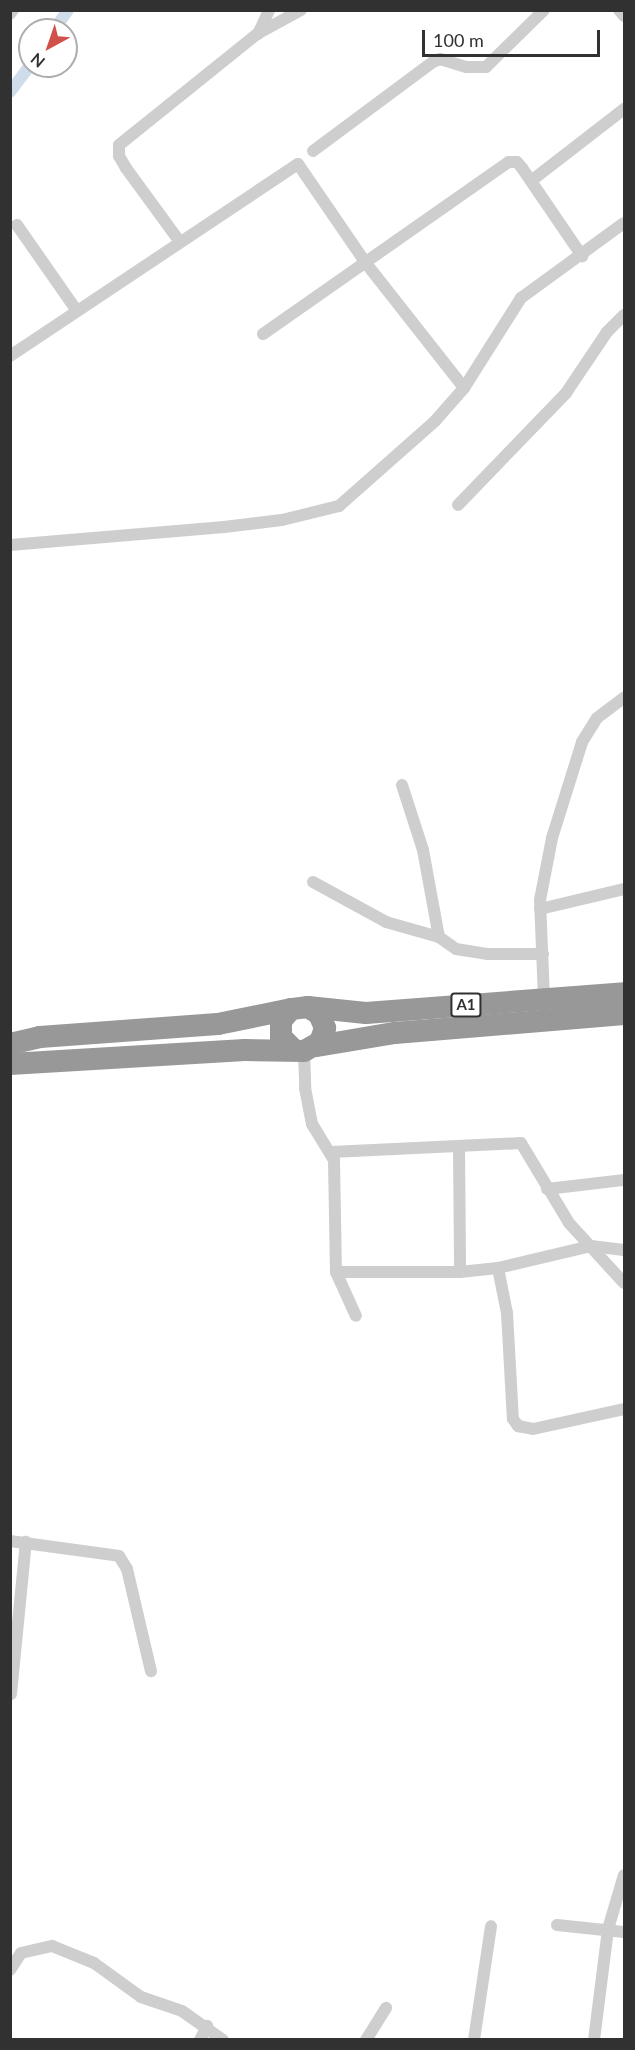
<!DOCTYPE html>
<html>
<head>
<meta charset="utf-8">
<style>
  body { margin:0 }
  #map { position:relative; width:635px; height:2050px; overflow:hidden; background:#fff; font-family:Lato,sans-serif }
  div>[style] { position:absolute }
  .canal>* { height:12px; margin:-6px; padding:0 6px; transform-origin:6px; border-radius:6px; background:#cfdce9 }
  .street>* { height:12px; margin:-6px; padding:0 6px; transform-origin:6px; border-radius:6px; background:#cecece }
  .highway>* { height:22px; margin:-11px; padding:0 11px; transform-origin:11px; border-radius:11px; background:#989898 }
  span { translate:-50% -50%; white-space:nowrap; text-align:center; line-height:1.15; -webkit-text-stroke:6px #fff; paint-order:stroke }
  .shield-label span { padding:2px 4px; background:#fff; border:2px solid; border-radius:4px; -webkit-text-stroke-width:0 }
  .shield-label { font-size:15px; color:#313131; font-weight:700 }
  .frame { position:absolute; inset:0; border:12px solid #313131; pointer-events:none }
  .north { position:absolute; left:18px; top:18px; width:60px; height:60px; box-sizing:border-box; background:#fff; border:2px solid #adadad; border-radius:50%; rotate:220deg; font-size:16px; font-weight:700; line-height:24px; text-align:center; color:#313131 }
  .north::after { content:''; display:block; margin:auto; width:21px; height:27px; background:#d0504a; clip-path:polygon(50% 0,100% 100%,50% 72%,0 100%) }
  .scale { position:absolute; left:422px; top:30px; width:178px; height:27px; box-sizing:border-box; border:3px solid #313131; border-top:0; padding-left:8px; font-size:18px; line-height:21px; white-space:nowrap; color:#313131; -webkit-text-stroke:4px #fff; paint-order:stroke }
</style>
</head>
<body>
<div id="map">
  <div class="canal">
    <i style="left:54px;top:30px;width:24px;rotate:-55deg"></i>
    <i style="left:10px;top:92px;width:34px;rotate:-53deg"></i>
  </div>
  <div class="street">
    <i style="left:619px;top:10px;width:8px;rotate:50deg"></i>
    <i style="left:10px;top:14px;width:5px;rotate:-53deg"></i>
    <i style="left:258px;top:34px;width:26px;rotate:-65deg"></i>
    <i style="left:313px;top:151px;width:149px;rotate:-36.6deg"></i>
    <i style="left:433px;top:62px;width:8px;rotate:-23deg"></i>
    <i style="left:440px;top:59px;width:28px;rotate:17deg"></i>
    <i style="left:467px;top:67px;width:19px"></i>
    <i style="left:486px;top:67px;width:81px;rotate:-44.5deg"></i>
    <i style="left:531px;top:181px;width:118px;rotate:-37.7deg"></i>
    <i style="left:17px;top:225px;width:105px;rotate:55.1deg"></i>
    <i style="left:180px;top:242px;width:92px;rotate:-126.1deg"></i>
    <i style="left:126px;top:168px;width:14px;rotate:-120deg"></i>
    <i style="left:119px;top:156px;width:11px;rotate:-90deg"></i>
    <i style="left:119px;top:145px;width:177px;rotate:-38.8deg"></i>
    <i style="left:257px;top:34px;width:50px;rotate:-28.6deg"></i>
    <i style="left:263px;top:334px;width:300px;rotate:-35deg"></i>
    <i style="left:509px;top:162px;width:8px"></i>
    <i style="left:517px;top:162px;width:8px;rotate:50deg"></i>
    <i style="left:522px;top:168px;width:107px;rotate:55.7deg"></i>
    <i style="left:10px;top:356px;width:346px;rotate:-33.7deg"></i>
    <i style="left:298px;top:164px;width:119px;rotate:55.6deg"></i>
    <i style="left:365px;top:262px;width:160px;rotate:51.8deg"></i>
    <i style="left:458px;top:505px;width:156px;rotate:-46deg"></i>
    <i style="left:566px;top:393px;width:73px;rotate:-56.1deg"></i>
    <i style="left:607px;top:332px;width:24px;rotate:-45deg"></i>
    <i style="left:10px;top:545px;width:215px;rotate:-4.8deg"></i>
    <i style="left:224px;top:527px;width:58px;rotate:-6.9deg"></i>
    <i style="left:282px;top:520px;width:59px;rotate:-13.8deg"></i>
    <i style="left:339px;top:506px;width:128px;rotate:-41.5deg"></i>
    <i style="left:435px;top:421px;width:44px;rotate:-48.7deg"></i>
    <i style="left:464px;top:388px;width:107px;rotate:-57.7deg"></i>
    <i style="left:521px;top:298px;width:127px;rotate:-36.1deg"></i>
    <i style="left:402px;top:785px;width:68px;rotate:72.1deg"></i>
    <i style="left:423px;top:850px;width:88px;rotate:79.6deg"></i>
    <i style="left:313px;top:882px;width:83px;rotate:28.7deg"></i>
    <i style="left:386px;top:922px;width:55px;rotate:15.8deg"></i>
    <i style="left:439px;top:937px;width:21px;rotate:35deg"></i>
    <i style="left:456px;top:949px;width:31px;rotate:9deg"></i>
    <i style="left:487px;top:954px;width:56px"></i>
    <i style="left:540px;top:909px;width:86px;rotate:-13.4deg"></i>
    <i style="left:544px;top:999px;width:99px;rotate:-92.3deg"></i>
    <i style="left:540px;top:900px;width:63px;rotate:-79deg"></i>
    <i style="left:552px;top:838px;width:101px;rotate:-72.6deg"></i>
    <i style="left:582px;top:742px;width:28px;rotate:-58deg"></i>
    <i style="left:597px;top:718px;width:34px;rotate:-37deg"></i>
    <i style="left:304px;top:1051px;width:37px;rotate:88deg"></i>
    <i style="left:305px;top:1088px;width:37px;rotate:79deg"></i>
    <i style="left:312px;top:1124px;width:42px;rotate:58.6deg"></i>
    <i style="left:334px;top:1160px;width:112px;rotate:89deg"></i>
    <i style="left:336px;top:1272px;width:48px;rotate:65.6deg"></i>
    <i style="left:459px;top:1147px;width:125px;rotate:89.5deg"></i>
    <i style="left:331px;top:1152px;width:190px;rotate:-2.7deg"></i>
    <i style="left:521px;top:1143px;width:93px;rotate:59deg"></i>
    <i style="left:569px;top:1223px;width:81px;rotate:47.5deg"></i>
    <i style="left:547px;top:1189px;width:78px;rotate:-6.7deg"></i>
    <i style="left:498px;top:1268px;width:46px;rotate:78.7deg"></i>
    <i style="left:507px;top:1313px;width:106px;rotate:86.8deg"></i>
    <i style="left:513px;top:1419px;width:9px;rotate:54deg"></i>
    <i style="left:518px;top:1426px;width:15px;rotate:11deg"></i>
    <i style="left:533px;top:1429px;width:93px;rotate:-12.4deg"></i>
    <i style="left:336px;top:1272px;width:124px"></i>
    <i style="left:460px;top:1272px;width:38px;rotate:-6deg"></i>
    <i style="left:498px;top:1268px;width:96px;rotate:-13.3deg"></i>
    <i style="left:591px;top:1246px;width:33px;rotate:7deg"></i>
    <i style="left:10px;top:1541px;width:110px;rotate:7.8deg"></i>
    <i style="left:119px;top:1556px;width:15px;rotate:58deg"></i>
    <i style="left:127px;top:1569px;width:105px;rotate:76.8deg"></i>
    <i style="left:11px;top:1694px;width:153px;rotate:-84.4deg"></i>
    <i style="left:557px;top:1925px;width:67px;rotate:6deg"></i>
    <i style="left:10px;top:1970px;width:20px;rotate:-57deg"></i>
    <i style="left:21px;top:1953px;width:32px;rotate:-13deg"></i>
    <i style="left:52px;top:1946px;width:45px;rotate:22deg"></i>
    <i style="left:94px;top:1963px;width:58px;rotate:35.9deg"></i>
    <i style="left:141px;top:1997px;width:43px;rotate:18.9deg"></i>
    <i style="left:182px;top:2011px;width:50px;rotate:35.3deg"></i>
    <i style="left:200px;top:2040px;width:16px;rotate:-63deg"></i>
    <i style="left:366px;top:2040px;width:38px;rotate:-58deg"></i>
    <i style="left:474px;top:2040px;width:115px;rotate:-81.5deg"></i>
    <i style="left:594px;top:2040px;width:112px;rotate:-82.8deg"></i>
    <i style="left:608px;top:1929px;width:56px;rotate:-73.5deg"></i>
  </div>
  <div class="highway">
    <i style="left:308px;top:1007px;width:58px;rotate:5.9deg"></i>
    <i style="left:366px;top:1013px;width:259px;rotate:-4.4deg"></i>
    <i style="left:10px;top:1044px;width:31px;rotate:-13deg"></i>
    <i style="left:40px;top:1037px;width:178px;rotate:-4.2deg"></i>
    <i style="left:218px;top:1024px;width:75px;rotate:-11.6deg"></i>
    <i style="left:317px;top:1046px;width:79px;rotate:-9.5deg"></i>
    <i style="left:395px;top:1033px;width:230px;rotate:-4.7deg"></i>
    <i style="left:10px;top:1064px;width:235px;rotate:-3.4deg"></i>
    <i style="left:245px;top:1050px;width:59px;rotate:1deg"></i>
    <i style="left:304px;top:1051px;width:18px;rotate:-29deg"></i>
    <i style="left:320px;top:1042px;width:15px;rotate:-70deg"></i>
    <i style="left:325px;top:1028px;width:15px;rotate:-113deg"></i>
    <i style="left:319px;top:1014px;width:13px;rotate:-148deg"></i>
    <i style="left:308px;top:1007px;width:17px;rotate:173deg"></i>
    <i style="left:291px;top:1009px;width:16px;rotate:130deg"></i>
    <i style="left:281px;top:1021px;width:16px;rotate:90deg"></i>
    <i style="left:281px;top:1037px;width:17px;rotate:45deg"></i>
  </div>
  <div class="shield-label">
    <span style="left:466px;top:1005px">A1</span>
  </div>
  <div class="frame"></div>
  <div class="north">N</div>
  <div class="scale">100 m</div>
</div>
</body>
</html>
